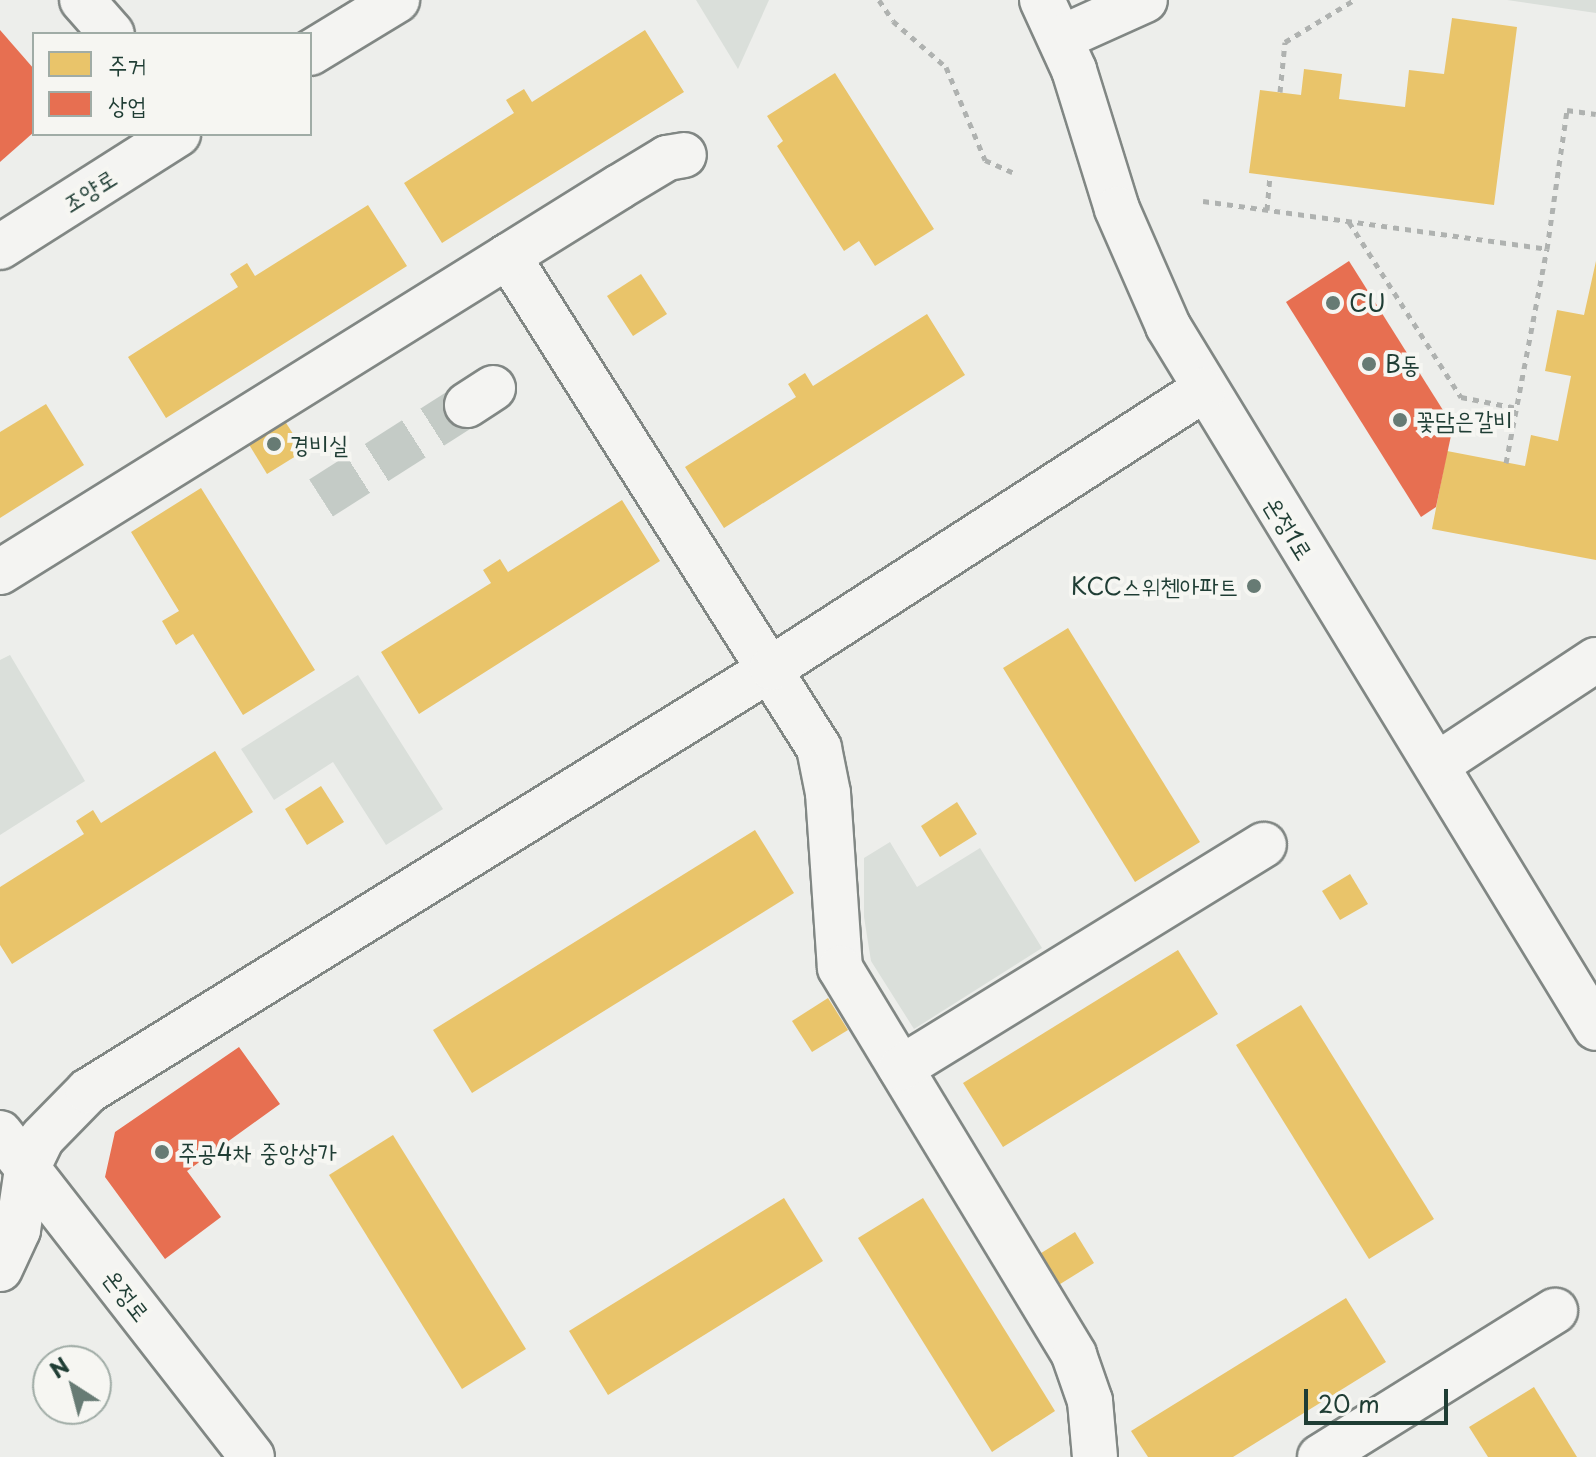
<!DOCTYPE html>
<html>
<head>
<meta charset="utf-8">
<style>
  body { margin:0 }
  #map { position:relative; width:1596px; height:1457px; overflow:hidden; background:#edeeeb; font-family:"Playpen Sans","Poor Story",sans-serif }
  div>[style] { position:absolute }
  .green>* { inset:0; background:#dadfda }
  .homes>* { inset:0; background:#e9c46a }
  .shops>* { inset:0; background:#e76f51 }
  .minor-tunnel>* { height:44px; margin-top:-22px; transform-origin:0; background:repeating-linear-gradient(90deg,#c4cbc6 0 44px,transparent 0 66px) }
  .path>* { height:5px; margin-top:-2.5px; transform-origin:0; background:repeating-linear-gradient(90deg,#afb2b0 0 6px,transparent 0 12px) }
  .roads { filter:drop-shadow(2px 0 #818784) drop-shadow(-2px 0 #818784) drop-shadow(0 2px #818784) drop-shadow(0 -2px #818784) }
  .minor>* { height:44px; margin:-22px; padding:0 22px; transform-origin:22px; border-radius:22px; background:#f4f4f2 }
  .dots>* { width:22px; height:22px; translate:-50% -50%; box-sizing:border-box; border:4px solid #f6f6f2; border-radius:50% }
  span { translate:-50% -50%; white-space:nowrap; text-align:center; line-height:1.15; -webkit-text-stroke:8px #f6f6f2; paint-order:stroke }
  .street-label { font-size:24px; color:#1f3d34 }
  .poi-label { font-size:24px; color:#1f3d34 }
  .left { translate:0 -50%; text-align:left }
  .right { translate:-100% -50%; text-align:right }
  .legend { position:absolute; left:32px; top:32px; width:280px; height:104px; box-sizing:border-box; background:#f6f6f2; border:2px solid #a0aca6; margin:0; padding:10px 14px; list-style:none; font-size:24px; color:#1f3d34 }
  .legend li { display:flex; align-items:center; gap:16px; height:40px }
  .legend b { width:40px; border:2px solid #a0aca6 }
  .north { position:absolute; left:32px; top:1345px; width:80px; height:80px; box-sizing:border-box; background:#f6f6f2; border:2px solid #a0aca6; border-radius:50%; rotate:324deg; font-size:22px; font-weight:700; line-height:32px; text-align:center; color:#1f3d34 }
  .north::after { content:''; display:block; margin:auto; width:28px; height:36px; background:#677b74; clip-path:polygon(50% 0,100% 100%,50% 72%,0 100%) }
  .scale { position:absolute; left:1304px; top:1389px; width:144px; height:36px; box-sizing:border-box; border:4px solid #1f3d34; border-top:0; padding-left:10px; font-size:24px; line-height:28px; white-space:nowrap; color:#1f3d34; -webkit-text-stroke:6px #f6f6f2; paint-order:stroke }
</style>
</head>
<body>
<div id="map">
  <div class="green">
    <i style="clip-path:polygon(696px 0,769px 0,738px 69px)"></i>
    <i style="clip-path:polygon(1507px 0,1596px 0,1596px 13px)"></i>
    <i style="clip-path:polygon(10px 655px,85px 781px,0 835px,0 660px)"></i>
    <i style="clip-path:polygon(358px 675px,443px 809px,386px 845px,333px 762px,274px 800px,241px 749px)"></i>
    <i style="clip-path:polygon(890px 842px,917px 887px,980px 848px,1042px 948px,914px 1029px,871px 961px,864px 917px,864px 858px)"></i>
  </div>
  <div class="homes">
    <i style="clip-path:polygon(1452px 18px,1517px 27px,1494px 205px,1249px 173px,1260px 90px,1301px 95px,1304px 69px,1342px 74px,1339px 99px,1405px 107px,1409px 70px,1444px 74px)"></i>
    <i style="clip-path:polygon(645px 30px,684px 92px,442px 243px,404px 183px,514px 113px,506px 100px,524px 89px,532px 102px)"></i>
    <i style="clip-path:polygon(835px 73px,934px 229px,875px 266px,859px 241px,844px 251px,777px 146px,783px 141px,767px 116px)"></i>
    <i style="clip-path:polygon(368px 205px,407px 266px,166px 418px,128px 357px,238px 287px,230px 274px,247px 263px,255px 276px)"></i>
    <i style="clip-path:polygon(1596px 261px,1596px 560px,1432px 529px,1447px 451px,1525px 466px,1531px 435px,1558px 441px,1571px 376px,1545px 371px,1557px 310px,1584px 315px)"></i>
    <i style="clip-path:polygon(641px 274px,667px 314px,633px 336px,607px 296px)"></i>
    <i style="clip-path:polygon(927px 314px,965px 375px,724px 528px,685px 467px,796px 397px,788px 384px,805px 373px,813px 386px)"></i>
    <i style="clip-path:polygon(46px 404px,84px 465px,0 518px,0 432px)"></i>
    <i style="clip-path:polygon(281px 415px,304px 451px,267px 474px,245px 438px)"></i>
    <i style="clip-path:polygon(201px 488px,315px 670px,243px 715px,193px 634px,176px 645px,162px 621px,179px 611px,131px 532px)"></i>
    <i style="clip-path:polygon(622px 500px,660px 561px,419px 714px,381px 652px,491px 583px,483px 570px,500px 559px,508px 572px)"></i>
    <i style="clip-path:polygon(1068px 628px,1200px 842px,1135px 882px,1003px 668px)"></i>
    <i style="clip-path:polygon(215px 751px,253px 812px,12px 964px,0 945px,0 887px,84px 834px,76px 821px,93px 810px,101px 823px)"></i>
    <i style="clip-path:polygon(321px 786px,344px 822px,307px 845px,285px 809px)"></i>
    <i style="clip-path:polygon(957px 802px,977px 834px,940px 857px,921px 826px)"></i>
    <i style="clip-path:polygon(755px 830px,794px 893px,472px 1093px,433px 1030px)"></i>
    <i style="clip-path:polygon(1350px 874px,1368px 904px,1340px 920px,1322px 891px)"></i>
    <i style="clip-path:polygon(1178px 950px,1218px 1014px,1003px 1147px,963px 1083px)"></i>
    <i style="clip-path:polygon(828px 998px,848px 1030px,812px 1052px,792px 1021px)"></i>
    <i style="clip-path:polygon(1301px 1005px,1434px 1219px,1369px 1259px,1236px 1045px)"></i>
    <i style="clip-path:polygon(393px 1135px,526px 1349px,462px 1389px,329px 1175px)"></i>
    <i style="clip-path:polygon(784px 1198px,823px 1261px,608px 1395px,569px 1331px)"></i>
    <i style="clip-path:polygon(923px 1198px,1055px 1411px,992px 1452px,858px 1238px)"></i>
    <i style="clip-path:polygon(1075px 1232px,1094px 1263px,1057px 1286px,1038px 1255px)"></i>
    <i style="clip-path:polygon(1346px 1298px,1386px 1362px,1233px 1457px,1148px 1457px,1131px 1431px)"></i>
    <i style="clip-path:polygon(1534px 1387px,1577px 1457px,1488px 1457px,1469px 1427px)"></i>
  </div>
  <div class="shops">
    <i style="clip-path:polygon(0 30px,34px 69px,34px 132px,0 162px)"></i>
    <i style="clip-path:polygon(1349px 261px,1453px 426px,1436px 507px,1421px 517px,1286px 302px)"></i>
    <i style="clip-path:polygon(239px 1047px,280px 1104px,187px 1171px,221px 1217px,165px 1259px,105px 1177px,115px 1132px)"></i>
  </div>
  <div class="minor-tunnel">
    <i style="left:321px;top:498px;width:173px;rotate:-32.5deg"></i>
  </div>
  <div class="path">
    <i style="left:879px;top:0;width:25px;rotate:56deg"></i>
    <i style="left:893px;top:21px;width:70px;rotate:41deg"></i>
    <i style="left:946px;top:67px;width:101px;rotate:67.2deg"></i>
    <i style="left:985px;top:160px;width:30px;rotate:24deg"></i>
    <i style="left:1280px;top:92px;width:50px;rotate:-84.3deg"></i>
    <i style="left:1285px;top:42px;width:81px;rotate:-31.3deg"></i>
    <i style="left:1203px;top:201px;width:347px;rotate:7.9deg"></i>
    <i style="left:1547px;top:249px;width:140px;rotate:-81.8deg"></i>
    <i style="left:1567px;top:110px;width:29px;rotate:8deg"></i>
    <i style="left:1267px;top:210px;width:34px;rotate:-85deg"></i>
    <i style="left:1349px;top:222px;width:208px;rotate:57.4deg"></i>
    <i style="left:1461px;top:397px;width:57px;rotate:11.1deg"></i>
    <i style="left:1506px;top:463px;width:218px;rotate:-79.2deg"></i>
  </div>
  <div class="roads">
    <div class="minor">
      <i style="left:82px;top:0;width:45px;rotate:48.6deg"></i>
      <i style="left:1042px;top:0;width:77px;rotate:65.4deg"></i>
      <i style="left:1074px;top:70px;width:145px;rotate:72.8deg"></i>
      <i style="left:1117px;top:209px;width:128px;rotate:66.4deg"></i>
      <i style="left:1168px;top:326px;width:822px;rotate:58.63deg"></i>
      <i style="left:1061px;top:38px;width:92px;rotate:-24.3deg"></i>
      <i style="left:310px;top:53px;width:102px;rotate:-31.3deg"></i>
      <i style="left:0;top:247px;width:211px;rotate:-32.4deg"></i>
      <i style="left:508px;top:256px;width:582px;rotate:57.7deg"></i>
      <i style="left:819px;top:748px;width:46px;rotate:78.7deg"></i>
      <i style="left:828px;top:793px;width:175px;rotate:86.1deg"></i>
      <i style="left:840px;top:968px;width:452px;rotate:58.8deg"></i>
      <i style="left:1074px;top:1355px;width:49px;rotate:70.8deg"></i>
      <i style="left:1090px;top:1401px;width:56px;rotate:84.9deg"></i>
      <i style="left:467px;top:405px;width:31px;rotate:-33deg"></i>
      <i style="left:0;top:572px;width:729px;rotate:-31.88deg"></i>
      <i style="left:619px;top:187px;width:56px;rotate:-31.1deg"></i>
      <i style="left:667px;top:158px;width:17px;rotate:-10deg"></i>
      <i style="left:1438px;top:764px;width:189px;rotate:-33.4deg"></i>
      <i style="left:901px;top:1068px;width:426px;rotate:-31.6deg"></i>
      <i style="left:0;top:1133px;width:410px;rotate:52.1deg"></i>
      <i style="left:0;top:1269px;width:43px;rotate:-65.2deg"></i>
      <i style="left:18px;top:1230px;width:62px;rotate:-81.6deg"></i>
      <i style="left:27px;top:1169px;width:34px;rotate:-64deg"></i>
      <i style="left:42px;top:1138px;width:66px;rotate:-45.6deg"></i>
      <i style="left:88px;top:1091px;width:804px;rotate:-31.73deg"></i>
      <i style="left:772px;top:668px;width:513px;rotate:-32.82deg"></i>
      <i style="left:1320px;top:1457px;width:277px;rotate:-31.9deg"></i>
    </div>
  </div>
  <div class="dots">
    <i style="left:1333px;top:303px;background:#677b74"></i>
    <i style="left:1369px;top:364px;background:#677b74"></i>
    <i style="left:1400px;top:420px;background:#677b74"></i>
    <i style="left:274px;top:444px;background:#677b74"></i>
    <i style="left:1254px;top:586px;background:#677b74"></i>
    <i style="left:162px;top:1152px;background:#677b74"></i>
  </div>
  <div class="street-label">
    <span style="left:89px;top:190px;rotate:-32deg">조양로</span>
    <span style="left:1289px;top:528px;rotate:58deg">온정1로</span>
    <span style="left:127px;top:1295px;rotate:52deg">온정로</span>
  </div>
  <div class="poi-label">
    <span class="left" style="left:1349px;top:303px">CU</span>
    <span class="left" style="left:1385px;top:364px">B동</span>
    <span class="left" style="left:1416px;top:420px">꽃담은갈비</span>
    <span class="left" style="left:290px;top:444px">경비실</span>
    <span class="right" style="left:1238px;top:586px">KCC스위첸아파트</span>
    <span class="left" style="left:178px;top:1152px">주공4차 중앙상가</span>
  </div>
  <ul class="legend">
  <li><b style="height:22px;background:#e9c46a"></b>주거</li>
  <li><b style="height:22px;background:#e76f51"></b>상업</li>
  </ul>
  <div class="north">N</div>
  <div class="scale">20 m</div>
</div>
</body>
</html>
